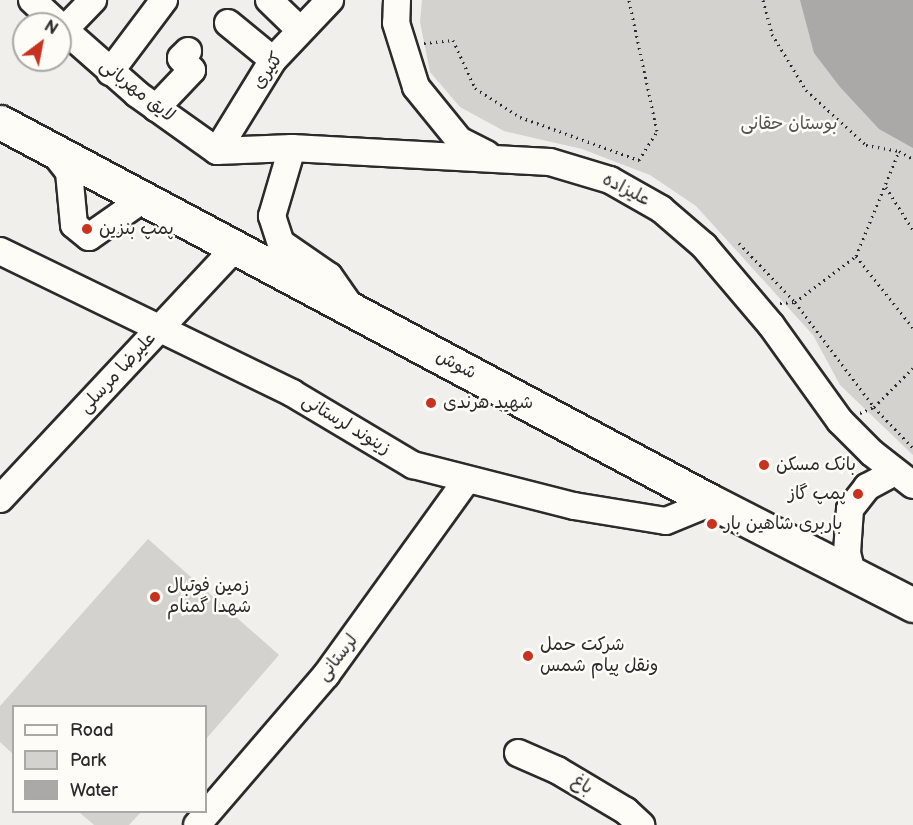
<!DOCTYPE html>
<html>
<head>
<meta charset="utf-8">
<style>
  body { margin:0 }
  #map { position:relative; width:913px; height:825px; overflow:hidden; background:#f0efeb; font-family:"Balsamiq Sans","Playpen Sans Arabic",sans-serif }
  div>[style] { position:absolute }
  .green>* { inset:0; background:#d3d2cf }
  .water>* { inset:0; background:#aaa9a7 }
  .path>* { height:3px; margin-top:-1.5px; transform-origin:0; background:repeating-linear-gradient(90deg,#2b2b2b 0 1.5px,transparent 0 6px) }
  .roads { filter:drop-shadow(2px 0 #2b2b2b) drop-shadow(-2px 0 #2b2b2b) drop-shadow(0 2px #2b2b2b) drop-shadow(0 -2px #2b2b2b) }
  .minor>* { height:26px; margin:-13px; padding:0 13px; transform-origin:13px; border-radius:13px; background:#fdfcf7 }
  .major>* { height:33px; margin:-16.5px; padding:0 16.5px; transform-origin:16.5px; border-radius:16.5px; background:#fdfcf7 }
  .dots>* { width:16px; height:16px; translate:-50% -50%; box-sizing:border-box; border:3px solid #fdfcf7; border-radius:50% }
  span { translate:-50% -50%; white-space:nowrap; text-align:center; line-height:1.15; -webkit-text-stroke:5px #fdfcf7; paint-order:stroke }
  .street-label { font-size:18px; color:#2b2b2b }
  .park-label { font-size:18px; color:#555554 }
  .poi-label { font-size:18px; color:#2b2b2b }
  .left { translate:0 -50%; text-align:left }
  .right { translate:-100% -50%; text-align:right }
  .legend { position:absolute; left:12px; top:705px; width:195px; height:108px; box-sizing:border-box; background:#fdfcf7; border:2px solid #a9a8a5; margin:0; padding:8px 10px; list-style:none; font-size:18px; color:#2b2b2b }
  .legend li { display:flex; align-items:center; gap:12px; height:30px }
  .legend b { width:30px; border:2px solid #a9a8a5 }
  .north { position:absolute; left:12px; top:12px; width:60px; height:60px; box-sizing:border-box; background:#fdfcf7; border:2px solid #a9a8a5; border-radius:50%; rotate:32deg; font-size:16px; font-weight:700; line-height:24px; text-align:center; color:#2b2b2b }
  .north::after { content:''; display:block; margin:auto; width:21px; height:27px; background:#c8321e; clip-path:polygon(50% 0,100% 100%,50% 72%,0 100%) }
</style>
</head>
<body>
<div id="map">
  <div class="green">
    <i style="clip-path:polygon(422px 0,913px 0,913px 455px,840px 385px,813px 335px,696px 206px,650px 175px,582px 149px,504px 131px,460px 107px,430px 72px,420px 22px)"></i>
    <i style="clip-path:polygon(148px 539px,279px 655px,206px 739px,206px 706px,14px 706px,13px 754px,0 742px,0 706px)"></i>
    <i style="clip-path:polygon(79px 812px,141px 812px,129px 825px,94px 825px)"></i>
  </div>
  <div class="water">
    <i style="clip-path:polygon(800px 0,913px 0,913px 148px,879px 129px,840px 87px,814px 53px)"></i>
  </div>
  <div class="path">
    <i style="left:763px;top:0;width:35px;rotate:75deg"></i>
    <i style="left:772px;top:34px;width:66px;rotate:58.7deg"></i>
    <i style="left:806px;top:90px;width:81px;rotate:42.5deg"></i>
    <i style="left:866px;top:145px;width:34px;rotate:10deg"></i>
    <i style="left:899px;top:151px;width:16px;rotate:30deg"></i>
    <i style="left:424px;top:43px;width:29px;rotate:-6deg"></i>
    <i style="left:453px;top:40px;width:53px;rotate:65.4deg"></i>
    <i style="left:475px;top:88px;width:54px;rotate:32.8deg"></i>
    <i style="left:520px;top:117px;width:127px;rotate:19.9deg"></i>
    <i style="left:639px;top:160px;width:34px;rotate:-58deg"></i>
    <i style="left:657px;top:131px;width:134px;rotate:-102.1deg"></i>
    <i style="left:886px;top:187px;width:51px;rotate:57.9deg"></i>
    <i style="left:739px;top:243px;width:81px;rotate:46.5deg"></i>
    <i style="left:795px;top:302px;width:131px;rotate:53deg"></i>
    <i style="left:874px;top:407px;width:57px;rotate:46.4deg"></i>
    <i style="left:856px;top:256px;width:92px;rotate:51.6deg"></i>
    <i style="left:780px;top:303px;width:15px;rotate:-4deg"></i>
    <i style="left:795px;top:302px;width:76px;rotate:-37deg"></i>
    <i style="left:856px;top:256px;width:113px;rotate:-67.7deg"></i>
    <i style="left:860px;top:413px;width:15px;rotate:-23deg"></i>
    <i style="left:874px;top:407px;width:55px;rotate:-45deg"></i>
  </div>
  <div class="roads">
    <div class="minor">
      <i style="left:32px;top:0;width:35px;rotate:43deg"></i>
      <i style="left:269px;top:0;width:43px;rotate:44.1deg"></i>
      <i style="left:397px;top:0;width:23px;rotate:92deg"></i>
      <i style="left:396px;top:23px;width:67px;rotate:72.6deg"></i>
      <i style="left:416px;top:87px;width:68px;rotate:50.9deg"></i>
      <i style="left:459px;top:140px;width:31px;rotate:27deg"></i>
      <i style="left:228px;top:23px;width:58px;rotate:39.4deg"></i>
      <i style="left:60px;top:26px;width:103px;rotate:41.4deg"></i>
      <i style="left:137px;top:94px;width:98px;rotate:35.5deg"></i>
      <i style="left:64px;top:30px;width:42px;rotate:-46deg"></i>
      <i style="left:110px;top:72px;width:90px;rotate:-53.1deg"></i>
      <i style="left:156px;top:108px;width:52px;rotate:-46.5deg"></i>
      <i style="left:192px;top:70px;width:16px;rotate:-133deg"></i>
      <i style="left:181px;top:58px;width:10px;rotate:-45deg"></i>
      <i style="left:292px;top:148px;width:71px;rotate:106.4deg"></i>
      <i style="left:272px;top:216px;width:28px;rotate:72deg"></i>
      <i style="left:281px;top:243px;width:58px;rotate:34.5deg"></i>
      <i style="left:329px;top:276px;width:40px;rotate:55.1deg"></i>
      <i style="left:51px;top:149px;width:29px;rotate:52deg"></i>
      <i style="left:69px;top:172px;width:53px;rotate:84.6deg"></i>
      <i style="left:74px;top:225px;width:19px;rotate:39deg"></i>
      <i style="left:89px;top:237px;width:66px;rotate:-35.1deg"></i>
      <i style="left:217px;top:151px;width:75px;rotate:-2.3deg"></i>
      <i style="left:292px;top:148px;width:258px;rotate:3.1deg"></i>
      <i style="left:550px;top:162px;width:63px;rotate:16.7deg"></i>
      <i style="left:610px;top:180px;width:59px;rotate:29.6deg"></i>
      <i style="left:661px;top:209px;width:57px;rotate:40.7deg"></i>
      <i style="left:704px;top:246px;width:104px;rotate:49.7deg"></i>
      <i style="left:771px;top:325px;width:118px;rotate:54.3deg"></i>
      <i style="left:840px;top:421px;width:45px;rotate:45deg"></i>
      <i style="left:872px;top:453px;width:52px;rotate:38deg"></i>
      <i style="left:217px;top:151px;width:107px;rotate:-58.4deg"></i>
      <i style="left:273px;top:60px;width:83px;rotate:-46.5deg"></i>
      <i style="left:0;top:251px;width:325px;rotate:25.9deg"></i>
      <i style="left:292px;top:393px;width:141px;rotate:30.8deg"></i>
      <i style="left:413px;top:465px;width:166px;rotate:14.3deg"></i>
      <i style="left:574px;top:506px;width:93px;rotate:9.3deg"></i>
      <i style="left:666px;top:521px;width:50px;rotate:-22.4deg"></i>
      <i style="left:0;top:499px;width:345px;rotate:-46.9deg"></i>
      <i style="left:852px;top:573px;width:21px;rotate:-104deg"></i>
      <i style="left:847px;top:553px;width:44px;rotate:-86.1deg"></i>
      <i style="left:850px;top:509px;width:28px;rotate:-52deg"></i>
      <i style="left:867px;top:487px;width:21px;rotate:-28deg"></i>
      <i style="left:518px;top:753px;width:43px;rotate:23.6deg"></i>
      <i style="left:557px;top:770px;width:80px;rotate:30.7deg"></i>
      <i style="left:626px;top:811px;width:21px;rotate:43deg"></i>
      <i style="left:197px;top:825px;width:198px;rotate:-49.3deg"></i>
      <i style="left:326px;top:675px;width:239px;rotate:-54.2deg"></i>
    </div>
    <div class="major">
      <i style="left:0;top:122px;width:807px;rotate:28.09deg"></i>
      <i style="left:712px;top:502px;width:226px;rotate:27.1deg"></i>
    </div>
  </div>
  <div class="dots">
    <i style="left:87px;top:229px;background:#c8321e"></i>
    <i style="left:431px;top:403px;background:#c8321e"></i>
    <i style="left:764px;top:465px;background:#c8321e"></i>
    <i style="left:858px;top:494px;background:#c8321e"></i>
    <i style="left:712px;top:524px;background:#c8321e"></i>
    <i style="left:155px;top:597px;background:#c8321e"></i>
    <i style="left:528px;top:656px;background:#c8321e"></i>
  </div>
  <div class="street-label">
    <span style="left:268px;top:71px;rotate:-55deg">کثیری</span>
    <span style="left:137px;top:91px;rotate:38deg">لایق مهربانی</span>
    <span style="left:626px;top:190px;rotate:27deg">علیزاده</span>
    <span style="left:456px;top:365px;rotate:28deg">شوش</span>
    <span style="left:118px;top:373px;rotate:-47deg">علیرضا مرسلی</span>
    <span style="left:346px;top:425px;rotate:31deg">زینوند لرستانی</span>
    <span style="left:338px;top:658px;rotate:-52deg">لرستانی</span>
    <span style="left:582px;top:785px;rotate:31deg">باغ</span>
  </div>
  <div class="park-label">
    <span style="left:789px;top:124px">بوستان حقانی</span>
  </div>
  <div class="poi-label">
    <span class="left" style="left:99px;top:229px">پمپ بنزین</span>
    <span class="left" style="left:443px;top:403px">شهید هرندی</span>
    <span class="left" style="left:776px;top:465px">بانک مسکن</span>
    <span class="right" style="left:846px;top:494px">پمپ گاز</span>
    <span class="left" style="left:724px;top:524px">باربری شاهین بار</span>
    <span class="left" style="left:167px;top:597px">زمین فوتبال<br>شهدا گمنام</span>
    <span class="left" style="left:540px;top:656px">شرکت حمل<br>ونقل پیام شمس</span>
  </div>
  <ul class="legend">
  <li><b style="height:8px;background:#fdfcf7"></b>Road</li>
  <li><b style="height:16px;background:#d3d2cf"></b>Park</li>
  <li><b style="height:16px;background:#aaa9a7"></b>Water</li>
  </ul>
  <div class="north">N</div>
</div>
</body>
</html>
